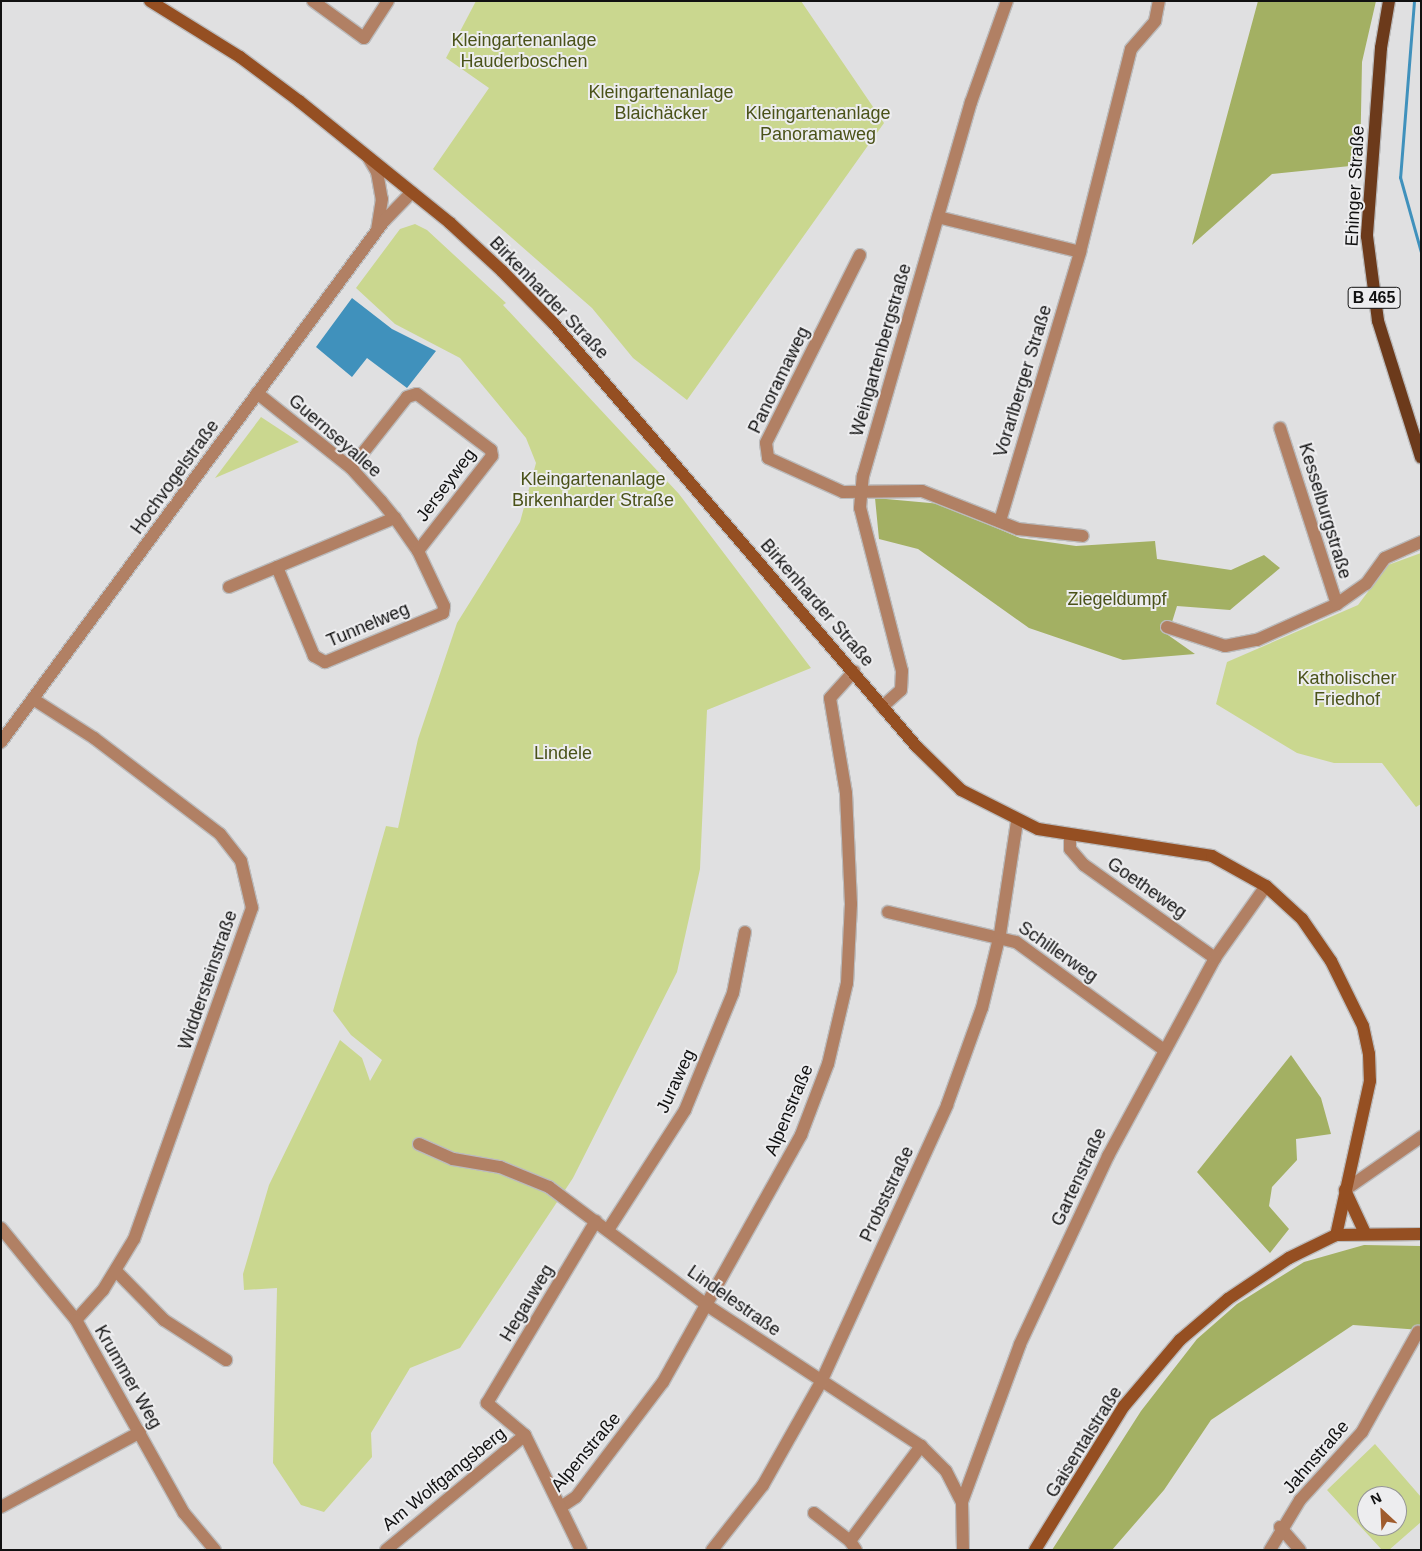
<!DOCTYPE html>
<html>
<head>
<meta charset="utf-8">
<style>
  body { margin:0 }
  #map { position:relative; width:1422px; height:1551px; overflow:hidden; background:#e0e0e1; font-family:Arial,sans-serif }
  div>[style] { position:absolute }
  .green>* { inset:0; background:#cad78f }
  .forest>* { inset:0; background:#a3b063 }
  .water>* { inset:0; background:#4091bc }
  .stream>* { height:3px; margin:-1.5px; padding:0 1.5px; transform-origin:1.5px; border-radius:1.5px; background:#4091bc }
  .roads { filter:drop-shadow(1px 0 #bbbbbc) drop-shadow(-1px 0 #bbbbbc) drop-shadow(0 1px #bbbbbc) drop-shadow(0 -1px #bbbbbc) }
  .street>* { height:12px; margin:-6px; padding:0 6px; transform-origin:6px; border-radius:6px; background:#b18064 }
  .secondary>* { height:12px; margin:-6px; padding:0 6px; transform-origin:6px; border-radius:6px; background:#954f22 }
  .primary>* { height:12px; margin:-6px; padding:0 6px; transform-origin:6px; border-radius:6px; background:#6c3a1b }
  span { translate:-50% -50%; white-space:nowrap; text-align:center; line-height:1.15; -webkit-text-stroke:4px #ededef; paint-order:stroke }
  .shield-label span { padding:1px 4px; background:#ededef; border:1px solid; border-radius:4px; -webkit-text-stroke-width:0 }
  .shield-label { font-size:16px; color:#111; font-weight:700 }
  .park-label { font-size:18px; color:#4a5219 }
  .street-label { font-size:18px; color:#111 }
  .frame { position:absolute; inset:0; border:2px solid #111; pointer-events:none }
  .north { position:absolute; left:1357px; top:1486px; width:50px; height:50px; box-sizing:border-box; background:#ededef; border:1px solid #959596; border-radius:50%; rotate:335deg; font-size:14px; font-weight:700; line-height:20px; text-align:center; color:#111 }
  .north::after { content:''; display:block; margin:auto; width:18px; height:22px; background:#a05c2d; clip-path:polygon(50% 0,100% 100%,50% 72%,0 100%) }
</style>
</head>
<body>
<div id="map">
  <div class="green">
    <i style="clip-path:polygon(476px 1px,801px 1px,884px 123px,687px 400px,633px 358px,592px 308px,433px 169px,489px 88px,446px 58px)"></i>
    <i style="clip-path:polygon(415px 224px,427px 230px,506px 303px,503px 305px,679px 494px,811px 668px,707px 710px,700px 869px,677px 972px,573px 1178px,460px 1348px,410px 1368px,371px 1433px,372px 1457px,324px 1512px,301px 1505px,273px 1463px,277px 1288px,244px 1290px,243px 1274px,269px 1185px,340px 1040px,362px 1058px,370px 1081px,382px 1060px,351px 1035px,333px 1011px,386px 826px,398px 828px,418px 739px,457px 623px,520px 522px,536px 463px,526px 438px,460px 358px,395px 324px,356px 288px,400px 229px)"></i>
    <i style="clip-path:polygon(261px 417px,299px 442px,215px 478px)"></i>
    <i style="clip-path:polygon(1421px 553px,1421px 804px,1416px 807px,1382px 763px,1334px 763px,1297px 753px,1216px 704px,1227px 662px,1358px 605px,1388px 565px)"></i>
    <i style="clip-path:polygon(evenodd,1375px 1444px,1421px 1497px,1421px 1522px,1389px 1550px,1382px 1550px,1327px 1490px,1375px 1444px,1367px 1496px,1397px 1496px,1397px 1526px,1367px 1526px,1367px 1496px)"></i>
  </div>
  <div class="forest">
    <i style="clip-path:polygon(1258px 1px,1376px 1px,1362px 62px,1360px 165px,1272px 174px,1192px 245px)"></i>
    <i style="clip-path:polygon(875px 498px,941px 504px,1020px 538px,1076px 546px,1155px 541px,1157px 559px,1231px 570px,1264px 555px,1280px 568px,1230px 610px,1177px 606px,1168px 635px,1195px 654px,1123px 660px,1029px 628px,918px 549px,879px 539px)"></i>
    <i style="clip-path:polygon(1291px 1055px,1321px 1098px,1331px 1134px,1296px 1139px,1297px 1160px,1272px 1187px,1269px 1206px,1289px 1229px,1270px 1253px,1197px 1172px)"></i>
    <i style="clip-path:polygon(1364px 1245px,1421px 1246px,1421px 1330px,1353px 1325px,1211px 1420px,1164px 1490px,1112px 1550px,1052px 1550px,1141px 1411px,1197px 1339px,1237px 1304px,1304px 1262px)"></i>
  </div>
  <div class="water">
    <i style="clip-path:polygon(352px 298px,392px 329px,436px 351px,407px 388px,367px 358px,352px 377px,316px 347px)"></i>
  </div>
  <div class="stream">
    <i style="left:1414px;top:1px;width:177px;rotate:94.5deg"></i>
    <i style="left:1400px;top:177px;width:78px;rotate:74.4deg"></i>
  </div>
  <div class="roads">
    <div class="street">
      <i style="left:313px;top:1px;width:63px;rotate:36deg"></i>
      <i style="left:364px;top:38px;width:44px;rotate:-57deg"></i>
      <i style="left:368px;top:157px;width:17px;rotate:59deg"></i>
      <i style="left:377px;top:172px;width:27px;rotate:80deg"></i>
      <i style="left:382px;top:199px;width:30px;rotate:99deg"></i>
      <i style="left:938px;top:217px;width:146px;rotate:13.8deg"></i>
      <i style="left:860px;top:255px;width:210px;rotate:116.6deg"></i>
      <i style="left:766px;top:443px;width:15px;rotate:82deg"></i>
      <i style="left:768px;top:458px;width:82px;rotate:24.4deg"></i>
      <i style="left:843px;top:492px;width:79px;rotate:-0.7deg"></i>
      <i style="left:922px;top:491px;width:103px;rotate:21.6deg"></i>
      <i style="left:1018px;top:529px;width:65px;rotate:6.1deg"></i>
      <i style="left:257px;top:393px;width:120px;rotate:38.6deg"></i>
      <i style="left:351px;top:468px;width:45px;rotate:47.7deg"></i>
      <i style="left:381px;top:501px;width:22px;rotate:51deg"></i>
      <i style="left:395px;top:518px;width:40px;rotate:55.1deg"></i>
      <i style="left:418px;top:551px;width:61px;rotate:64.7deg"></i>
      <i style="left:444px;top:606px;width:7px;rotate:98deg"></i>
      <i style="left:443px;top:613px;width:128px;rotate:157.4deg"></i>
      <i style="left:325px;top:662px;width:13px;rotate:-151deg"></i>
      <i style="left:314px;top:656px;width:96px;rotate:-112.6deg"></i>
      <i style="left:277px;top:567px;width:128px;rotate:-22.6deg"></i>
      <i style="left:1280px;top:428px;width:185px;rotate:72.1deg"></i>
      <i style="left:351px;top:468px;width:90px;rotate:-51.7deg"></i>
      <i style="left:407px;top:397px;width:10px;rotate:-17deg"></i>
      <i style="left:417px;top:394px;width:93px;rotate:37.1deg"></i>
      <i style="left:491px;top:450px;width:6px;rotate:81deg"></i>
      <i style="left:492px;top:456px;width:120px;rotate:127.9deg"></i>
      <i style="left:1000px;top:521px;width:281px;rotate:-73.4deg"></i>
      <i style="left:1080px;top:252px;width:209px;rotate:-75.9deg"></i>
      <i style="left:1131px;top:49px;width:37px;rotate:-49deg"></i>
      <i style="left:1155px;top:21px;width:20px;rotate:-79deg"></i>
      <i style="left:229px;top:587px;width:52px;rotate:-22.6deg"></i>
      <i style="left:1167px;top:627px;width:61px;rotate:18.1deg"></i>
      <i style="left:1225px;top:646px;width:33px;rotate:-11deg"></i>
      <i style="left:1257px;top:640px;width:88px;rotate:-24.2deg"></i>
      <i style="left:1337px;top:604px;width:35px;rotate:-35deg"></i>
      <i style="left:1366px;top:584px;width:32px;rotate:-54deg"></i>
      <i style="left:1385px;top:558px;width:39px;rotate:-24deg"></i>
      <i style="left:33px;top:699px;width:72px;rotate:32.6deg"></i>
      <i style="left:94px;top:738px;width:158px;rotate:37.3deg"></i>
      <i style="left:220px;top:834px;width:34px;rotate:52deg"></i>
      <i style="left:241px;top:861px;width:48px;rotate:76.8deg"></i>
      <i style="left:252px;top:908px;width:351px;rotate:109.6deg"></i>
      <i style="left:134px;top:1239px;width:60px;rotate:121.3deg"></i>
      <i style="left:103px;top:1290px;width:40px;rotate:132deg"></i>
      <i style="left:882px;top:707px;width:25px;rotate:-42deg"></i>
      <i style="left:901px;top:690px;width:19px;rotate:-87deg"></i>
      <i style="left:902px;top:671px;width:168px;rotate:-104.4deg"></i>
      <i style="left:860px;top:508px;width:32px;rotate:-85deg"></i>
      <i style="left:863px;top:476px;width:389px;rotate:-73.9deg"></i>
      <i style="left:971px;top:102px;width:107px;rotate:-70.4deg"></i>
      <i style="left:1px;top:742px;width:647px;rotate:-53.68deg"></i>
      <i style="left:384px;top:221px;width:40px;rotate:-46deg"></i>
      <i style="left:1070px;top:838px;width:11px;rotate:90deg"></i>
      <i style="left:1070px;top:849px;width:21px;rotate:49deg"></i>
      <i style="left:1084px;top:865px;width:161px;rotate:35.4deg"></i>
      <i style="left:888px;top:912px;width:131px;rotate:13.2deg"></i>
      <i style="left:1016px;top:942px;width:182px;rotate:36.1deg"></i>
      <i style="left:419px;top:1144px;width:37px;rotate:24deg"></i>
      <i style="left:453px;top:1159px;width:48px;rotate:9.7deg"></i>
      <i style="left:500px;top:1167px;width:53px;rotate:22.2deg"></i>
      <i style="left:549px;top:1187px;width:199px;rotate:36.8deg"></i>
      <i style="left:708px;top:1306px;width:255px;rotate:33.3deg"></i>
      <i style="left:921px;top:1446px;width:35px;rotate:45deg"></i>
      <i style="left:946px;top:1471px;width:35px;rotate:63deg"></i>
      <i style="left:962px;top:1502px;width:48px;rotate:88.8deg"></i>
      <i style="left:1345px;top:1190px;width:93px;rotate:-34.9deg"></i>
      <i style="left:1px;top:1228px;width:119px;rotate:50.8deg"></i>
      <i style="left:76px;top:1320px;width:221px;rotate:60.8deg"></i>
      <i style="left:184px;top:1513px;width:48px;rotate:50deg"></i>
      <i style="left:608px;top:1230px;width:143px;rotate:-57.3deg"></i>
      <i style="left:685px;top:1110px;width:126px;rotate:-67.7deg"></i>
      <i style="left:733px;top:993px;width:62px;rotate:-78.9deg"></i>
      <i style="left:116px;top:1271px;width:69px;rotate:45.6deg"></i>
      <i style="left:164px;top:1320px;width:74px;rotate:32.8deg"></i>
      <i style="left:962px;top:1502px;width:168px;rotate:-69.8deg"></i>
      <i style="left:1020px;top:1344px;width:208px;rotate:-64.9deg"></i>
      <i style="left:1108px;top:1156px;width:225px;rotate:-61.6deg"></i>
      <i style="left:1215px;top:958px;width:88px;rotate:-54.7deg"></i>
      <i style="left:1px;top:1507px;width:158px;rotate:-28.3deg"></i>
      <i style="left:561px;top:1507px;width:18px;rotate:-34deg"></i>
      <i style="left:576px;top:1497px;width:144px;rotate:-52.9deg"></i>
      <i style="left:663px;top:1382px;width:283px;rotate:-60.8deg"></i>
      <i style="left:801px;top:1135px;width:76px;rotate:-69.2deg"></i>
      <i style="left:828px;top:1064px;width:83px;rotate:-76.8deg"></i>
      <i style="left:847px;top:983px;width:79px;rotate:-87.1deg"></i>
      <i style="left:851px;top:904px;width:111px;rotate:-92.6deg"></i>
      <i style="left:846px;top:793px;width:96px;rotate:-99.6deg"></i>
      <i style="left:830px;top:698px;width:36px;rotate:-48deg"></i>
      <i style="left:814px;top:1513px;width:46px;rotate:37.9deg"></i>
      <i style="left:1280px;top:1527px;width:30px;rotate:49deg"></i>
      <i style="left:386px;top:1550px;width:180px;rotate:-39.6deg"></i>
      <i style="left:581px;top:1550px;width:128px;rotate:-116deg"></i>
      <i style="left:525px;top:1435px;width:50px;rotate:-139.9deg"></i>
      <i style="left:487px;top:1403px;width:212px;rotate:-59.1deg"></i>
      <i style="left:712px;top:1550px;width:83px;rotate:-51.9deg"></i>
      <i style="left:763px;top:1485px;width:118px;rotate:-60.6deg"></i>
      <i style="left:821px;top:1382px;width:304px;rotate:-65.5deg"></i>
      <i style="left:947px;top:1105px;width:103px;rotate:-70.2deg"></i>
      <i style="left:982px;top:1008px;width:76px;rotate:-76.3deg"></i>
      <i style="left:1000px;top:934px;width:114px;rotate:-81.4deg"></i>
      <i style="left:856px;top:1550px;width:11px;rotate:-124deg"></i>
      <i style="left:850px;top:1541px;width:119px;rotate:-53.2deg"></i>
      <i style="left:1270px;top:1550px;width:58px;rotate:-59deg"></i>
      <i style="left:1300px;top:1500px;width:92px;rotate:-47.6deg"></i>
      <i style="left:1362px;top:1432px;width:115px;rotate:-60.8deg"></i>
    </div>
    <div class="secondary">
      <i style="left:150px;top:1px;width:106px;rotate:31.9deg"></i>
      <i style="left:240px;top:57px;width:74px;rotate:36.7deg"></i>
      <i style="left:299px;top:101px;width:194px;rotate:38.9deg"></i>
      <i style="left:450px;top:223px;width:71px;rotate:42.7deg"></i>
      <i style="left:502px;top:271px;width:74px;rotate:45.5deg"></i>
      <i style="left:554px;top:324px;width:557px;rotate:49.37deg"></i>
      <i style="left:917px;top:747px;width:62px;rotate:44.3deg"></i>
      <i style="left:961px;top:790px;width:86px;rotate:26.9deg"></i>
      <i style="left:1038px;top:829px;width:176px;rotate:8.8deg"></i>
      <i style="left:1212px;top:856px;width:62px;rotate:29.1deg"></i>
      <i style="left:1266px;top:886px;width:49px;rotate:42.5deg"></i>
      <i style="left:1302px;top:919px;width:51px;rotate:55.4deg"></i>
      <i style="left:1331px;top:961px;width:72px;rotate:63.8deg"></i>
      <i style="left:1363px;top:1026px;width:29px;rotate:78deg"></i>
      <i style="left:1369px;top:1054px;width:27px;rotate:88deg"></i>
      <i style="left:1370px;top:1081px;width:158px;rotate:102.4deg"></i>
      <i style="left:1345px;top:1190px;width:47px;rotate:65.1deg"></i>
      <i style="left:1035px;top:1550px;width:169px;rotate:-58.3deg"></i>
      <i style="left:1124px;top:1406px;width:87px;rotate:-49.7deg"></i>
      <i style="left:1180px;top:1340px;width:63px;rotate:-40.5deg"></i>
      <i style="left:1228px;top:1299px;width:73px;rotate:-33.9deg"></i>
      <i style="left:1289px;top:1258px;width:52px;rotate:-26.1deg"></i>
      <i style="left:1336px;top:1235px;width:85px;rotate:-0.7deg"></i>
    </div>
    <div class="primary">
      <i style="left:1389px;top:1px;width:48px;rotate:99.7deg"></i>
      <i style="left:1381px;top:48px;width:189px;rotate:94.3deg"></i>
      <i style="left:1367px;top:236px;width:86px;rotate:82.6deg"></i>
      <i style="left:1378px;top:321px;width:143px;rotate:72.5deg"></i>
    </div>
  </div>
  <div class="shield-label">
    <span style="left:1374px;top:298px">B 465</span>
  </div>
  <div class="park-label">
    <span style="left:524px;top:51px">Kleingartenanlage<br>Hauderboschen</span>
    <span style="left:661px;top:103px">Kleingartenanlage<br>Blaichäcker</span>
    <span style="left:818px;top:124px">Kleingartenanlage<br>Panoramaweg</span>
    <span style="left:593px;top:490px">Kleingartenanlage<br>Birkenharder Straße</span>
    <span style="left:1117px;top:599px">Ziegeldumpf</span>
    <span style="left:1347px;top:689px">Katholischer<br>Friedhof</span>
    <span style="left:563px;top:753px">Lindele</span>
  </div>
  <div class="street-label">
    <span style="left:1355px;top:186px;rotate:-87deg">Ehinger Straße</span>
    <span style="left:549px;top:298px;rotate:46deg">Birkenharder Straße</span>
    <span style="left:881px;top:350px;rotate:-74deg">Weingartenbergstraße</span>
    <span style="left:779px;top:380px;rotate:-64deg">Panoramaweg</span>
    <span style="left:1023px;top:381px;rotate:-73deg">Vorarlberger Straße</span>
    <span style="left:335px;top:436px;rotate:41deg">Guernseyallee</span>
    <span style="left:175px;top:477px;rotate:-54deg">Hochvogelstraße</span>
    <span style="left:446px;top:485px;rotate:-53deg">Jerseyweg</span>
    <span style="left:1325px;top:511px;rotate:73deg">Kesselburgstraße</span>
    <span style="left:817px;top:603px;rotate:49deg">Birkenharder Straße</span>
    <span style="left:368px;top:625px;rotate:-23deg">Tunnelweg</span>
    <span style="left:1147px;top:888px;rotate:35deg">Goetheweg</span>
    <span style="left:1058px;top:952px;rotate:35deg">Schillerweg</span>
    <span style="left:208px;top:980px;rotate:-71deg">Widdersteinstraße</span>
    <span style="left:676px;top:1081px;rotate:-65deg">Juraweg</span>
    <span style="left:789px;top:1110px;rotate:-67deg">Alpenstraße</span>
    <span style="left:1079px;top:1177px;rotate:-65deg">Gartenstraße</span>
    <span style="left:887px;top:1194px;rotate:-65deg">Probststraße</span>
    <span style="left:734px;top:1301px;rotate:35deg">Lindelestraße</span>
    <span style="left:527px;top:1303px;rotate:-59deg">Hegauweg</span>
    <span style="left:128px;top:1377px;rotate:60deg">Krummer Weg</span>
    <span style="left:1084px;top:1442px;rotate:-58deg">Gaisentalstraße</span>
    <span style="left:586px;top:1452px;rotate:-50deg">Alpenstraße</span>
    <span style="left:1316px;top:1457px;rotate:-49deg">Jahnstraße</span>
    <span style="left:444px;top:1479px;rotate:-39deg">Am Wolfgangsberg</span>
  </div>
  <div class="frame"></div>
  <div class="north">N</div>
</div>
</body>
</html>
